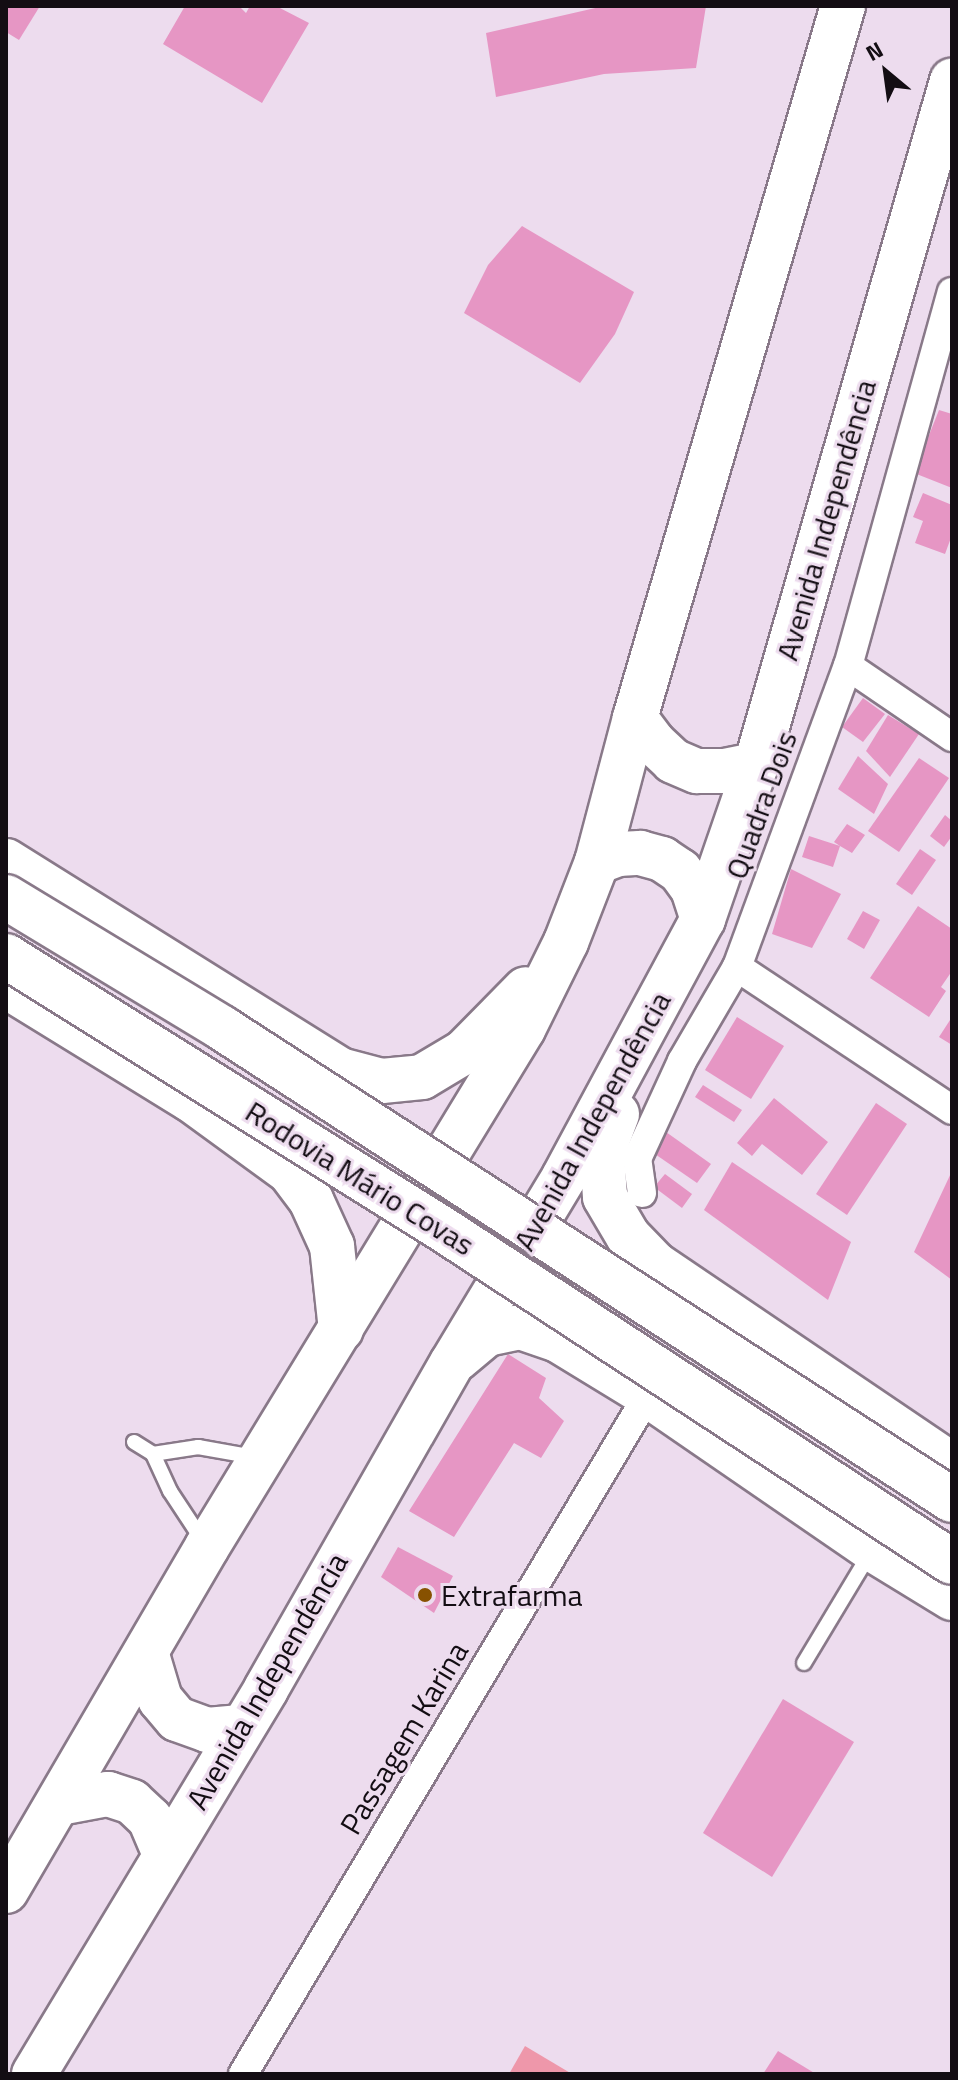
<!DOCTYPE html>
<html>
<head>
<meta charset="utf-8">
<style>
  body { margin:0 }
  #map { position:relative; width:958px; height:2080px; overflow:hidden; background:#eddcee; font-family:"Titillium Web",sans-serif }
  div>[style] { position:absolute }
  .green>* { inset:0; background:#ee97aa }
  .building>* { inset:0; background:#e696c4 }
  .roads { filter:drop-shadow(2px 0 #897989) drop-shadow(-2px 0 #897989) drop-shadow(0 2px #897989) drop-shadow(0 -2px #897989) }
  .service>* { height:14px; margin:-7px; padding:0 7px; transform-origin:7px; border-radius:7px; background:#fff }
  .minor>* { height:28px; margin:-14px; padding:0 14px; transform-origin:14px; border-radius:14px; background:#fff }
  .primary>* { height:44px; margin:-22px; padding:0 22px; transform-origin:22px; border-radius:22px; background:#fff }
  .bridges { filter:drop-shadow(2px 0 #897989) drop-shadow(-2px 0 #897989) drop-shadow(0 2px #897989) drop-shadow(0 -2px #897989) }
  .primary-bridge>* { height:44px; margin:-22px; padding:0 22px; transform-origin:22px; border-radius:22px; background:#fff }
  .dots>* { width:22px; height:22px; translate:-50% -50%; box-sizing:border-box; border:4px solid #eddcee; border-radius:50% }
  span { translate:-50% -50%; white-space:nowrap; text-align:center; line-height:1.15; -webkit-text-stroke:6px #eddcee; paint-order:stroke }
  .street-label { font-size:30px; color:#130d13 }
  .poi-label { font-size:30px; color:#130d13 }
  .left { translate:0 -50%; text-align:left }
  .frame { position:absolute; inset:0; border:8px solid #130d13; pointer-events:none }
  .north { position:absolute; left:846px; top:32px; width:80px; height:80px; -webkit-text-stroke:6px #eddcee; paint-order:stroke; rotate:331deg; font-size:22px; font-weight:700; line-height:32px; text-align:center; color:#130d13 }
  .north::after { content:''; display:block; margin:auto; width:28px; height:36px; background:#130d13; clip-path:polygon(50% 0,100% 100%,50% 72%,0 100%) }
</style>
</head>
<body>
<div id="map">
  <div class="green">
    <i style="clip-path:polygon(525px 2046px,572px 2074px,509px 2074px)"></i>
  </div>
  <div class="building">
    <i style="clip-path:polygon(6px 6px,40px 6px,19px 40px,6px 32px)"></i>
    <i style="clip-path:polygon(185px 6px,239px 6px,246px 13px,250px 6px,276px 6px,309px 23px,262px 103px,163px 44px)"></i>
    <i style="clip-path:polygon(604px 6px,706px 6px,696px 68px,604px 74px,496px 97px,486px 33px)"></i>
    <i style="clip-path:polygon(522px 226px,634px 292px,615px 334px,580px 383px,464px 313px,488px 265px)"></i>
    <i style="clip-path:polygon(939px 410px,952px 414px,952px 488px,914px 473px)"></i>
    <i style="clip-path:polygon(923px 493px,952px 505px,952px 535px,945px 554px,915px 543px,923px 521px,913px 517px)"></i>
    <i style="clip-path:polygon(863px 698px,885px 714px,863px 742px,842px 727px)"></i>
    <i style="clip-path:polygon(888px 715px,919px 734px,890px 777px,866px 751px)"></i>
    <i style="clip-path:polygon(858px 756px,888px 784px,874px 814px,838px 789px)"></i>
    <i style="clip-path:polygon(919px 758px,949px 778px,899px 852px,868px 831px)"></i>
    <i style="clip-path:polygon(945px 815px,952px 821px,952px 836px,944px 847px,930px 836px)"></i>
    <i style="clip-path:polygon(847px 824px,865px 835px,852px 853px,840px 846px,833px 867px,802px 857px,809px 836px,840px 846px,834px 842px)"></i>
    <i style="clip-path:polygon(920px 849px,936px 860px,912px 895px,896px 884px)"></i>
    <i style="clip-path:polygon(791px 869px,841px 894px,812px 948px,772px 934px)"></i>
    <i style="clip-path:polygon(918px 906px,952px 929px,952px 971px,941px 987px,946px 991px,929px 1017px,870px 978px)"></i>
    <i style="clip-path:polygon(863px 911px,880px 920px,864px 949px,847px 939px)"></i>
    <i style="clip-path:polygon(737px 1017px,784px 1046px,751px 1099px,705px 1070px)"></i>
    <i style="clip-path:polygon(952px 1017px,952px 1045px,939px 1037px)"></i>
    <i style="clip-path:polygon(703px 1085px,742px 1110px,734px 1122px,695px 1097px)"></i>
    <i style="clip-path:polygon(774px 1098px,828px 1142px,802px 1175px,762px 1144px,752px 1156px,737px 1143px)"></i>
    <i style="clip-path:polygon(876px 1103px,907px 1124px,847px 1215px,816px 1194px)"></i>
    <i style="clip-path:polygon(666px 1132px,711px 1164px,697px 1183px,652px 1152px)"></i>
    <i style="clip-path:polygon(732px 1162px,851px 1242px,828px 1300px,704px 1210px)"></i>
    <i style="clip-path:polygon(952px 1171px,952px 1280px,914px 1252px)"></i>
    <i style="clip-path:polygon(665px 1174px,692px 1194px,682px 1208px,654px 1187px)"></i>
    <i style="clip-path:polygon(508px 1354px,546px 1378px,539px 1398px,564px 1421px,541px 1458px,514px 1443px,454px 1537px,409px 1511px)"></i>
    <i style="clip-path:polygon(398px 1547px,453px 1576px,434px 1613px,381px 1577px)"></i>
    <i style="clip-path:polygon(783px 1699px,854px 1742px,772px 1877px,703px 1833px)"></i>
    <i style="clip-path:polygon(778px 2051px,816px 2074px,763px 2074px)"></i>
  </div>
  <div class="roads">
    <div class="service">
      <i style="left:134px;top:1442px;width:22px;rotate:32deg"></i>
      <i style="left:153px;top:1454px;width:41px;rotate:65.3deg"></i>
      <i style="left:170px;top:1491px;width:60px;rotate:56.6deg"></i>
      <i style="left:153px;top:1454px;width:46px;rotate:-8.8deg"></i>
      <i style="left:198px;top:1447px;width:58px;rotate:10deg"></i>
      <i style="left:804px;top:1663px;width:128px;rotate:-59deg"></i>
    </div>
    <div class="minor">
      <i style="left:848px;top:666px;width:126px;rotate:34.3deg"></i>
      <i style="left:737px;top:967px;width:258px;rotate:33.6deg"></i>
      <i style="left:642px;top:1193px;width:34px;rotate:-98deg"></i>
      <i style="left:637px;top:1159px;width:108px;rotate:-65.3deg"></i>
      <i style="left:682px;top:1061px;width:109px;rotate:-59.7deg"></i>
      <i style="left:737px;top:967px;width:321px;rotate:-69.8deg"></i>
      <i style="left:848px;top:666px;width:388px;rotate:-74.5deg"></i>
      <i style="left:243px;top:2074px;width:791px;rotate:-59.19deg"></i>
    </div>
    <div class="primary">
      <i style="left:635px;top:718px;width:31px;rotate:53deg"></i>
      <i style="left:654px;top:743px;width:26px;rotate:43deg"></i>
      <i style="left:673px;top:761px;width:26px;rotate:23deg"></i>
      <i style="left:697px;top:771px;width:27px"></i>
      <i style="left:724px;top:771px;width:33px;rotate:-11deg"></i>
      <i style="left:6px;top:861px;width:394px;rotate:32deg"></i>
      <i style="left:340px;top:1070px;width:43px;rotate:14.7deg"></i>
      <i style="left:382px;top:1081px;width:40px;rotate:-5.7deg"></i>
      <i style="left:422px;top:1077px;width:49px;rotate:-30.8deg"></i>
      <i style="left:464px;top:1052px;width:88px;rotate:-45.5deg"></i>
      <i style="left:597px;top:862px;width:22px;rotate:-21deg"></i>
      <i style="left:618px;top:854px;width:22px;rotate:-3deg"></i>
      <i style="left:640px;top:853px;width:23px;rotate:15deg"></i>
      <i style="left:662px;top:859px;width:22px;rotate:34deg"></i>
      <i style="left:680px;top:871px;width:22px;rotate:54deg"></i>
      <i style="left:693px;top:889px;width:32px;rotate:72deg"></i>
      <i style="left:6px;top:986px;width:216px;rotate:31.6deg"></i>
      <i style="left:190px;top:1099px;width:124px;rotate:36.1deg"></i>
      <i style="left:290px;top:1172px;width:35px;rotate:53deg"></i>
      <i style="left:311px;top:1200px;width:51px;rotate:65.5deg"></i>
      <i style="left:332px;top:1246px;width:84px;rotate:83.9deg"></i>
      <i style="left:617px;top:1114px;width:43px;rotate:110.6deg"></i>
      <i style="left:602px;top:1154px;width:43px;rotate:86deg"></i>
      <i style="left:605px;top:1197px;width:45px;rotate:59.5deg"></i>
      <i style="left:628px;top:1236px;width:39px;rotate:46deg"></i>
      <i style="left:655px;top:1264px;width:359px;rotate:34.1deg"></i>
      <i style="left:457px;top:1359px;width:39px;rotate:-40deg"></i>
      <i style="left:487px;top:1334px;width:34px;rotate:-12deg"></i>
      <i style="left:520px;top:1327px;width:40px;rotate:18.9deg"></i>
      <i style="left:558px;top:1340px;width:105px;rotate:31.4deg"></i>
      <i style="left:648px;top:1395px;width:272px;rotate:34.5deg"></i>
      <i style="left:872px;top:1549px;width:94px;rotate:31.5deg"></i>
      <i style="left:147px;top:1655px;width:46px;rotate:73.5deg"></i>
      <i style="left:160px;top:1699px;width:26px;rotate:50deg"></i>
      <i style="left:177px;top:1719px;width:32px;rotate:20deg"></i>
      <i style="left:207px;top:1730px;width:34px;rotate:-5deg"></i>
      <i style="left:59px;top:1803px;width:50px;rotate:-10.4deg"></i>
      <i style="left:108px;top:1794px;width:25px;rotate:18deg"></i>
      <i style="left:132px;top:1802px;width:25px;rotate:43deg"></i>
      <i style="left:150px;top:1819px;width:39px;rotate:67deg"></i>
      <i style="left:6px;top:1891px;width:398px;rotate:-59.7deg"></i>
      <i style="left:207px;top:1547px;width:607px;rotate:-58.62deg"></i>
      <i style="left:523px;top:1029px;width:97px;rotate:-63.7deg"></i>
      <i style="left:566px;top:942px;width:86px;rotate:-68.8deg"></i>
      <i style="left:597px;top:862px;width:149px;rotate:-75.2deg"></i>
      <i style="left:635px;top:718px;width:742px;rotate:-73.72deg"></i>
      <i style="left:34px;top:2074px;width:449px;rotate:-58.9deg"></i>
      <i style="left:266px;top:1689px;width:375px;rotate:-60.3deg"></i>
      <i style="left:452px;top:1363px;width:217px;rotate:-58.9deg"></i>
      <i style="left:564px;top:1177px;width:293px;rotate:-61.7deg"></i>
      <i style="left:703px;top:919px;width:163px;rotate:-71deg"></i>
      <i style="left:756px;top:765px;width:712px;rotate:-74.01deg"></i>
    </div>
  </div>
  <div class="bridges">
    <div class="primary-bridge">
      <i style="left:6px;top:897px;width:253px;rotate:31.2deg"></i>
      <i style="left:222px;top:1028px;width:869px;rotate:32.89deg"></i>
      <i style="left:6px;top:956px;width:513px;rotate:32.02deg"></i>
      <i style="left:441px;top:1228px;width:610px;rotate:33.17deg"></i>
    </div>
  </div>
  <div class="dots">
    <i style="left:425px;top:1595px;background:#875100"></i>
  </div>
  <div class="street-label">
    <span style="left:826px;top:520px;rotate:-74deg">Avenida Independência</span>
    <span style="left:761px;top:805px;rotate:-70deg">Quadra Dois</span>
    <span style="left:592px;top:1121px;rotate:-61deg">Avenida Independência</span>
    <span style="left:360px;top:1178px;rotate:32deg">Rodovia Mário Covas</span>
    <span style="left:267px;top:1681px;rotate:-60deg">Avenida Independência</span>
    <span style="left:404px;top:1738px;rotate:-59deg">Passagem Karina</span>
  </div>
  <div class="poi-label">
    <span class="left" style="left:441px;top:1595px">Extrafarma</span>
  </div>
  <div class="frame"></div>
  <div class="north">N</div>
</div>
</body>
</html>
